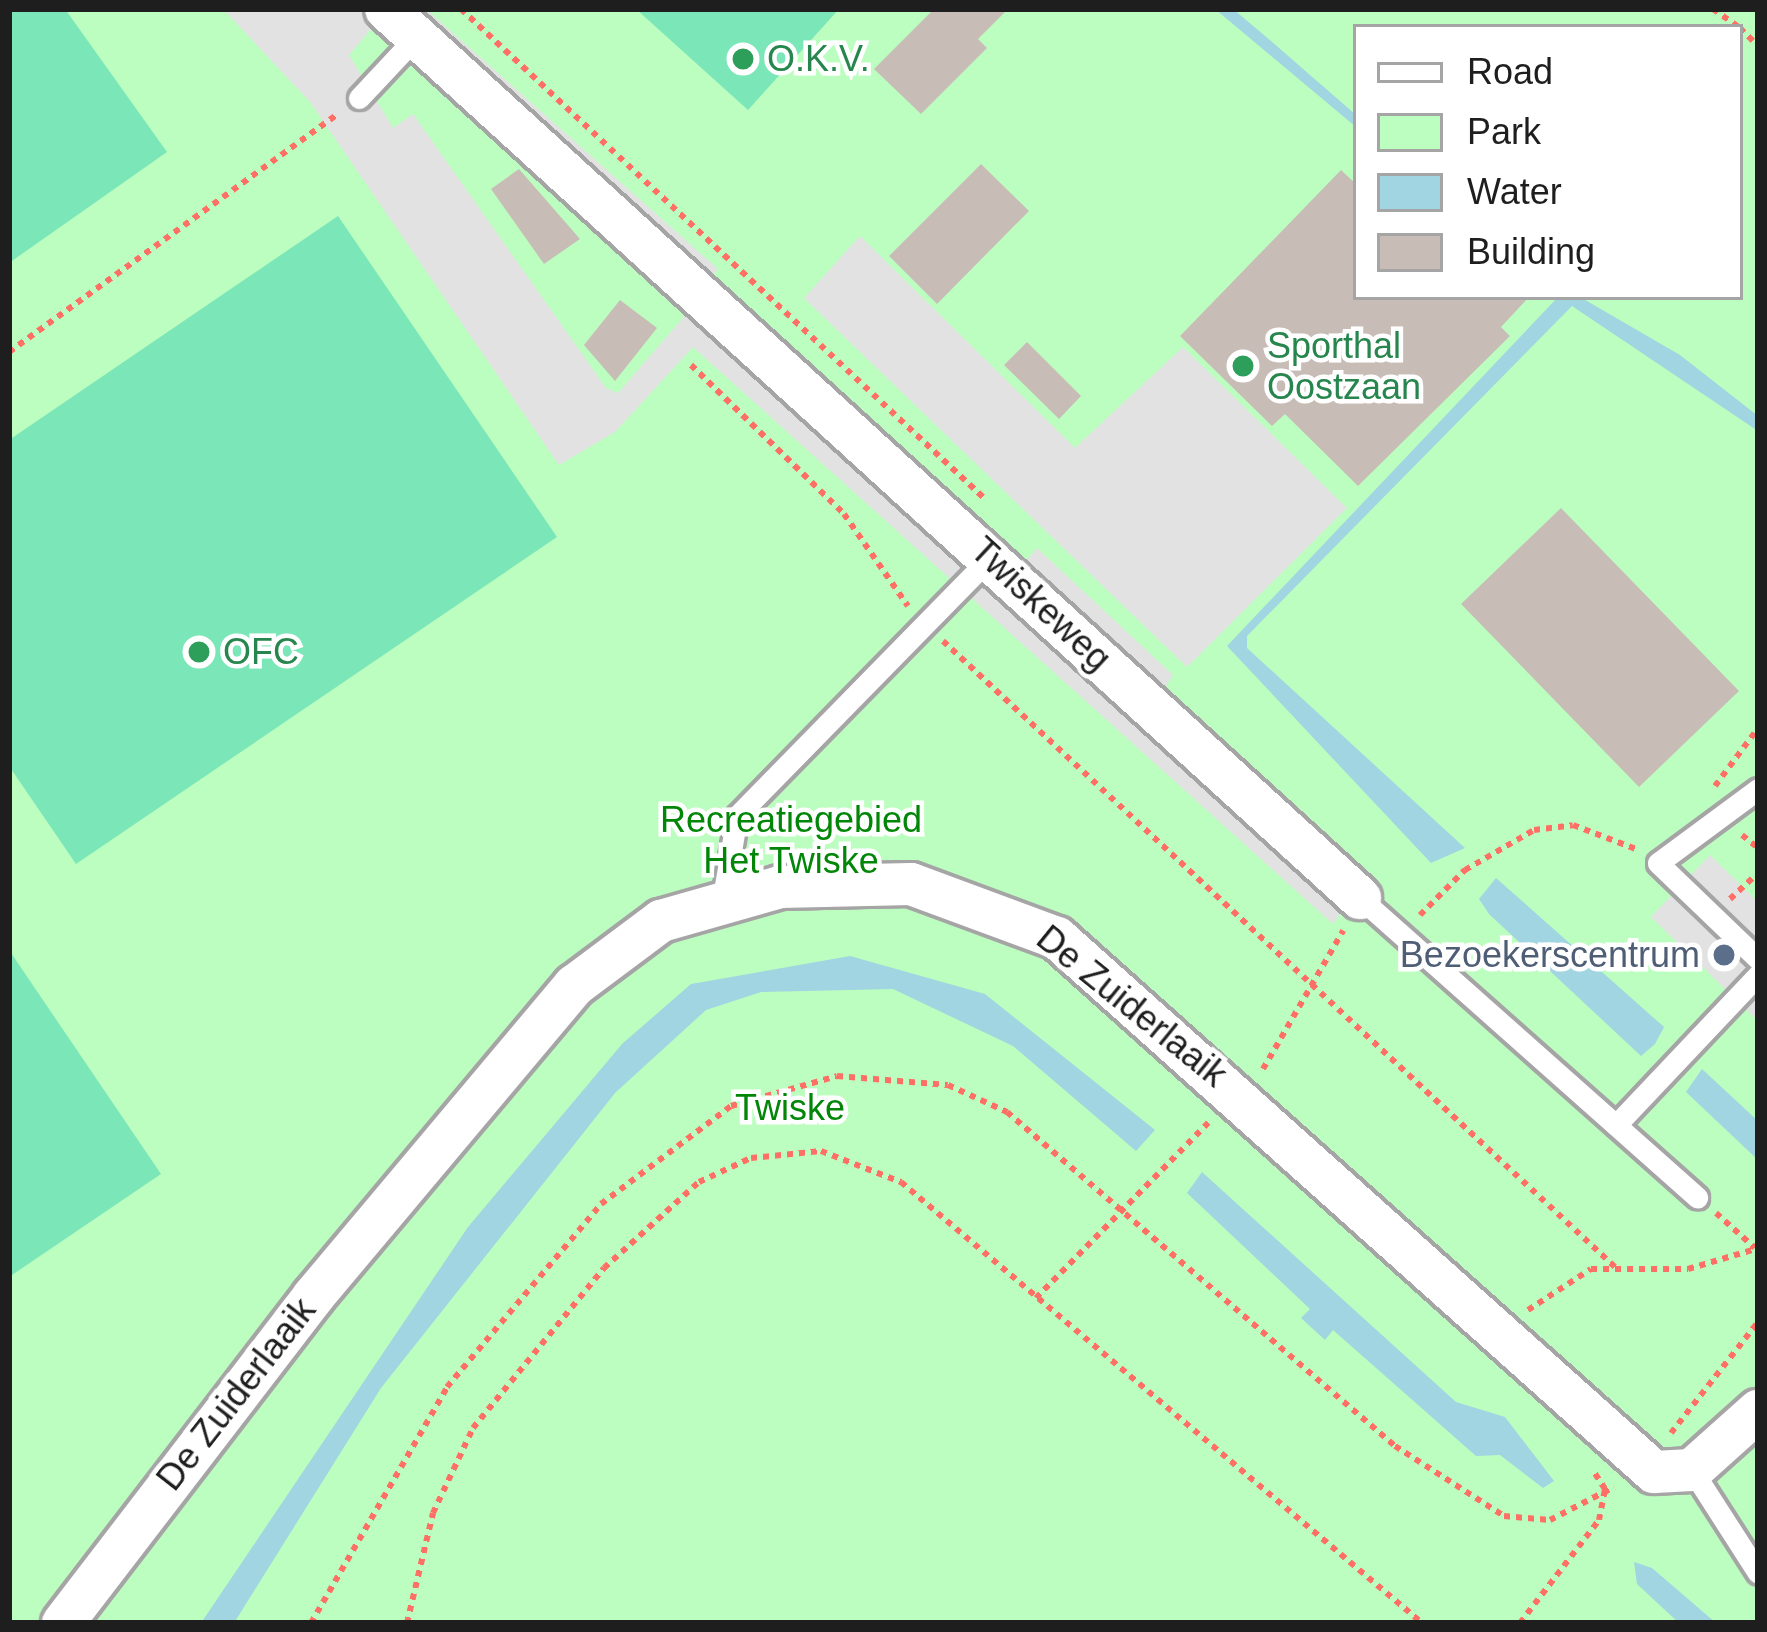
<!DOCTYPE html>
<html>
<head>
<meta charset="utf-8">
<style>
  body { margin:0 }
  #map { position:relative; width:1767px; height:1632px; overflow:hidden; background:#f0ebe3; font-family:Arial,sans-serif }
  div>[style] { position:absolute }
  .park>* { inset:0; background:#bcfebf }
  .pitch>* { inset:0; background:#7be6b8 }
  .parking>* { inset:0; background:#e2e2e2 }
  .water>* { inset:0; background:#a0d5e1 }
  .building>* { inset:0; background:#c8bdb6 }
  .path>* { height:6px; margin-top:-3px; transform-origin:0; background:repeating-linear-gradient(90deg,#ff6f65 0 6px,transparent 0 12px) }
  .roads { filter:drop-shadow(3px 0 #a5a5a5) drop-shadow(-3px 0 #a5a5a5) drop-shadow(0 3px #a5a5a5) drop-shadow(0 -3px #a5a5a5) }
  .service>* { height:21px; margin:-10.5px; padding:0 10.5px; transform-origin:10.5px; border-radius:10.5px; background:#fff }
  .minor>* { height:42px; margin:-21px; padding:0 21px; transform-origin:21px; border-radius:21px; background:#fff }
  .dots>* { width:33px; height:33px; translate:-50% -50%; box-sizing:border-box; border:6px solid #fff; border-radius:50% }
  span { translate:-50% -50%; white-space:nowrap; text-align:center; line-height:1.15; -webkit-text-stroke:9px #fff; paint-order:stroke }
  .leisure-label { font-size:36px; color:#27864d }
  .left { translate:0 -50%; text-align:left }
  .street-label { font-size:36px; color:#1e1e1e }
  .park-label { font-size:36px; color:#028608 }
  .service-label { font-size:36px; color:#4e5e75 }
  .right { translate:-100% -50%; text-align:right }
  .frame { position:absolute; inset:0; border:12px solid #1e1e1e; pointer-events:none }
  .legend { position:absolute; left:1353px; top:24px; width:390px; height:276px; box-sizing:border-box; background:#fff; border:3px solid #a5a5a5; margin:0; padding:15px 21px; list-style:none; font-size:36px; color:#1e1e1e }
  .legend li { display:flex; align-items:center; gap:24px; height:60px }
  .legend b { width:60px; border:3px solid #a5a5a5 }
</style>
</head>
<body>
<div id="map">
  <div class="park">
    <i style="clip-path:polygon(evenodd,9px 9px,1758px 9px,1758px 1623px,9px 1623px,9px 9px,1356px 27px,1740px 27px,1740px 297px,1356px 297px,1356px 27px)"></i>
  </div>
  <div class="pitch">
    <i style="clip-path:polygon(9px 9px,65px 9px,167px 152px,9px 263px)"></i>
    <i style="clip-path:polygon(636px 9px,839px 9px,748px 110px)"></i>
    <i style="clip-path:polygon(338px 216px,557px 537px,76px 864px,9px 766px,9px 440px)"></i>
    <i style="clip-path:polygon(9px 950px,161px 1174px,9px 1277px)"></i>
  </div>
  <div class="parking">
    <i style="clip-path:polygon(223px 9px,388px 9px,349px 55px,393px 128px,413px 114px,606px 388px,618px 393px,689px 311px,1001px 589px,1037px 548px,1173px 675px,1158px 698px,1358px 889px,1333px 924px,693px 347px,615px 432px,559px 465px,310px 102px)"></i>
    <i style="clip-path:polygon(404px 9px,426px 9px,718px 269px,706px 283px)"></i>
    <i style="clip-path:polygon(860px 236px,1075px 448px,1183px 347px,1347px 508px,1187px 667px,804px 298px)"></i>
    <i style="clip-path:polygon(1710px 855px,1758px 902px,1758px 1021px,1651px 917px)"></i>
  </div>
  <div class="water">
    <i style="clip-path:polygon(1215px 9px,1233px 9px,1271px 41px,1356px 115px,1356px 127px)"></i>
    <i style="clip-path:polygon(1558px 297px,1580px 297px,1680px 355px,1758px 416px,1758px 431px,1572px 306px,1247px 636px,1247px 648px,1465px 848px,1431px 863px,1227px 646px)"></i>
    <i style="clip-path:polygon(1496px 878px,1664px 1027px,1655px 1044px,1641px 1056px,1489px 914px,1479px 899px)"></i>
    <i style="clip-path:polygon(850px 956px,985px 994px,1155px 1130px,1136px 1151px,1013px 1046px,893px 989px,761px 992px,706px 1010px,615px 1093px,381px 1388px,234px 1623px,201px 1623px,468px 1227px,622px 1044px,691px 984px)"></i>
    <i style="clip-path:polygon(1702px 1069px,1758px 1121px,1758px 1160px,1686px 1092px)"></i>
    <i style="clip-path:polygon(1202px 1172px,1456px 1402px,1505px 1417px,1554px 1481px,1543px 1488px,1500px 1455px,1476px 1456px,1333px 1330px,1325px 1340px,1301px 1318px,1310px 1309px,1187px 1193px)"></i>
    <i style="clip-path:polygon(1634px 1562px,1652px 1568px,1716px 1623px,1679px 1623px,1637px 1584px)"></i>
  </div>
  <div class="building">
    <i style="clip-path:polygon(934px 9px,1008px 9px,978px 39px,987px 48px,921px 114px,874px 69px)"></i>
    <i style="clip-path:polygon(981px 164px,1029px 211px,937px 304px,889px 256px)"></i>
    <i style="clip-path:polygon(519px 169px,580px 239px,544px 264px,491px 189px)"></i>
    <i style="clip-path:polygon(1341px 170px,1356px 184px,1356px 297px,1529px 297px,1501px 327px,1510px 336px,1358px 486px,1285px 414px,1272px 426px,1180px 336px)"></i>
    <i style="clip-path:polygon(620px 300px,657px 328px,615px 381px,584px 345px)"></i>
    <i style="clip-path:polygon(1027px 342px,1081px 396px,1059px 419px,1004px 365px)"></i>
    <i style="clip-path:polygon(1561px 508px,1739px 691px,1639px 787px,1461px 604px)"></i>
  </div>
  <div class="path">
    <i style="left:461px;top:9px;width:716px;rotate:43.08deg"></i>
    <i style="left:1713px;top:9px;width:32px;rotate:35deg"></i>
    <i style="left:1740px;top:28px;width:25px;rotate:45deg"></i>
    <i style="left:9px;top:352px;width:405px;rotate:-35.9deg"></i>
    <i style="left:691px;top:365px;width:214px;rotate:44.2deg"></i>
    <i style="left:844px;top:514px;width:112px;rotate:55.2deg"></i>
    <i style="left:943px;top:641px;width:920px;rotate:42.97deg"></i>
    <i style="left:1715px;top:786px;width:72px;rotate:-53.4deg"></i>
    <i style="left:1742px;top:835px;width:21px;rotate:39deg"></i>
    <i style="left:1730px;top:899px;width:38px;rotate:-43deg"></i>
    <i style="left:1420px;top:915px;width:64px;rotate:-45deg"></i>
    <i style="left:1465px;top:870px;width:80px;rotate:-30.1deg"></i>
    <i style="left:1534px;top:830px;width:39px;rotate:-7deg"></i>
    <i style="left:1573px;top:825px;width:67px;rotate:20.9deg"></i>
    <i style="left:1263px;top:1069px;width:160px;rotate:-59.9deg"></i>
    <i style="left:1716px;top:1213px;width:52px;rotate:41.9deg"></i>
    <i style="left:1036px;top:1298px;width:248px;rotate:-45.5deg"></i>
    <i style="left:1528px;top:1310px;width:75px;rotate:-33.1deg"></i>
    <i style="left:1591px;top:1269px;width:97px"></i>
    <i style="left:1688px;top:1269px;width:71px;rotate:-16.4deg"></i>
    <i style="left:1671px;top:1433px;width:141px;rotate:-51.9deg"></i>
    <i style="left:311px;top:1623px;width:272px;rotate:-60deg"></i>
    <i style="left:447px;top:1387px;width:239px;rotate:-49.9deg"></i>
    <i style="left:601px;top:1204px;width:163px;rotate:-37deg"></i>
    <i style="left:731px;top:1106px;width:110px;rotate:-15.8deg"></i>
    <i style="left:837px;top:1076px;width:111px;rotate:4.6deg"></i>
    <i style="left:948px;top:1085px;width:65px;rotate:24.6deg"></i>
    <i style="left:1007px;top:1112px;width:512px;rotate:40.72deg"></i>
    <i style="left:1395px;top:1446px;width:130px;rotate:32.7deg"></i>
    <i style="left:1504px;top:1516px;width:46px;rotate:5deg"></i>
    <i style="left:1550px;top:1520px;width:72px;rotate:-27.3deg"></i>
    <i style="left:407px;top:1623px;width:113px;rotate:-76.7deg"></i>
    <i style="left:433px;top:1513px;width:94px;rotate:-64.8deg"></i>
    <i style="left:473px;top:1428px;width:207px;rotate:-50.7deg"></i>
    <i style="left:604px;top:1268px;width:128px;rotate:-42.2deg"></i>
    <i style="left:699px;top:1182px;width:57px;rotate:-24.8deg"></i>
    <i style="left:751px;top:1158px;width:70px;rotate:-5.7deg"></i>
    <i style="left:821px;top:1151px;width:86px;rotate:21.2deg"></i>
    <i style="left:901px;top:1182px;width:683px;rotate:40.25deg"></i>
    <i style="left:1520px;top:1623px;width:130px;rotate:-52.5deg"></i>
    <i style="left:1599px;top:1520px;width:32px;rotate:-79deg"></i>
    <i style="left:1605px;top:1489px;width:20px;rotate:-123deg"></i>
  </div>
  <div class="roads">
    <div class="service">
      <i style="left:359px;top:98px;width:85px;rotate:-46.9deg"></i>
      <i style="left:1758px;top:789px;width:124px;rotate:143.5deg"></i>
      <i style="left:1658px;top:863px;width:139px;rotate:43.8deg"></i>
      <i style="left:723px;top:897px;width:82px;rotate:-80.2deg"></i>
      <i style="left:737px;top:816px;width:361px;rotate:-45.6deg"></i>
      <i style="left:1360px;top:898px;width:451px;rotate:41.6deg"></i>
      <i style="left:1616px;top:1125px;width:207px;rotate:-46.6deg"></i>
      <i style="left:1692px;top:1470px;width:122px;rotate:57.3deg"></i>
    </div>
    <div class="minor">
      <i style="left:386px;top:9px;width:1319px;rotate:42.39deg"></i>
      <i style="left:63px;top:1623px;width:411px;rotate:-52.5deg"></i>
      <i style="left:313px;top:1297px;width:406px;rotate:-50deg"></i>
      <i style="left:574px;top:986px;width:109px;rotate:-36.8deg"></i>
      <i style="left:661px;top:921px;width:124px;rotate:-15.9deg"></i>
      <i style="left:780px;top:887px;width:131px;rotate:-1.3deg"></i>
      <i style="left:911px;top:884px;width:156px;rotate:20.3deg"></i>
      <i style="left:1057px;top:938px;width:801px;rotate:41.81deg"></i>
      <i style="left:1654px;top:1472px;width:38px;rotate:-3deg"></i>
      <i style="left:1692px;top:1470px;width:89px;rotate:-41.8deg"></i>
    </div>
  </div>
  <div class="dots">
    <i style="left:743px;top:59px;background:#2e9e5b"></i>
    <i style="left:1243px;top:366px;background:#2e9e5b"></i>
    <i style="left:199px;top:652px;background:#2e9e5b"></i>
    <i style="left:1724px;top:955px;background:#5c6f8a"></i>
  </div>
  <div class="leisure-label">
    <span class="left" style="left:767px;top:59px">O.K.V.</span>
    <span class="left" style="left:1267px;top:366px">Sporthal<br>Oostzaan</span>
    <span class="left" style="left:223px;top:652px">OFC</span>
  </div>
  <div class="street-label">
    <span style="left:1041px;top:604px;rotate:43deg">Twiskeweg</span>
    <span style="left:1132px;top:1006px;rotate:39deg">De Zuiderlaaik</span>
    <span style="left:236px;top:1394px;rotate:-52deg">De Zuiderlaaik</span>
  </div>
  <div class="park-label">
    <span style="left:791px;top:840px">Recreatiegebied<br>Het Twiske</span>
    <span style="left:790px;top:1108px">Twiske</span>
  </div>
  <div class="service-label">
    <span class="right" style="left:1700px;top:955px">Bezoekerscentrum</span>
  </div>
  <div class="frame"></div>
  <ul class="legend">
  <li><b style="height:15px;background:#fff"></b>Road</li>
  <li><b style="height:33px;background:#bcfebf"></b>Park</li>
  <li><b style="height:33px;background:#a0d5e1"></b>Water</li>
  <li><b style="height:33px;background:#c8bdb6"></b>Building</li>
  </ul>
</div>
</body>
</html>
